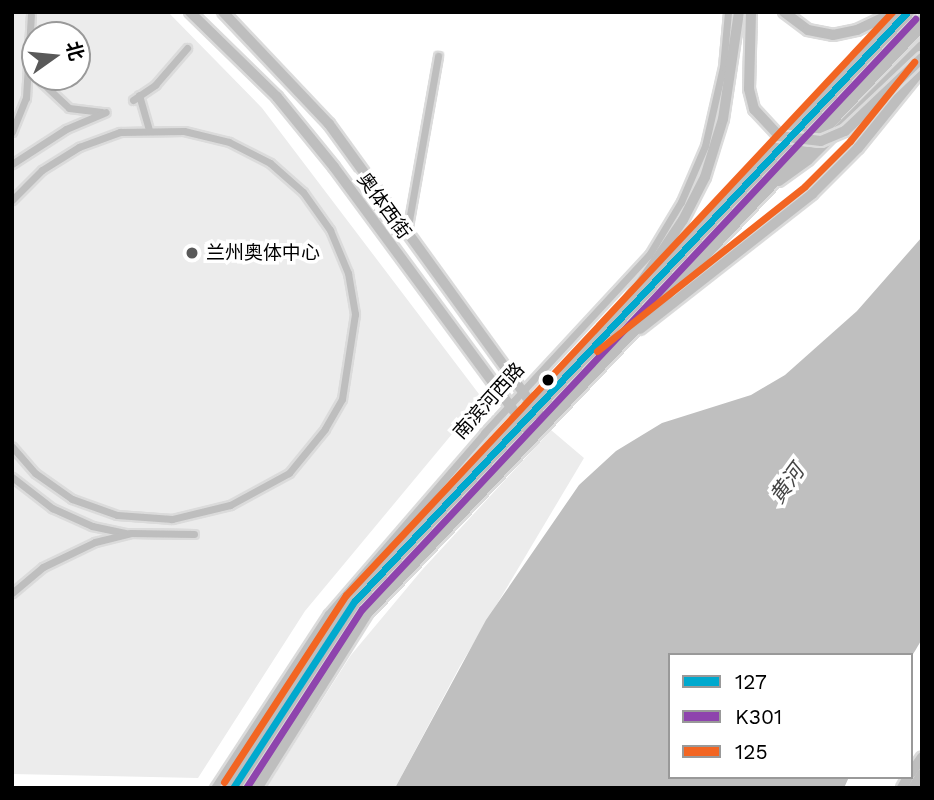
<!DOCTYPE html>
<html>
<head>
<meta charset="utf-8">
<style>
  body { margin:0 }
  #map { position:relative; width:934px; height:800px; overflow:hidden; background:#fff; font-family:"Work Sans","Noto Sans SC",sans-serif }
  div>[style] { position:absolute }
  .green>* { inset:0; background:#ececec }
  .water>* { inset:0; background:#bfbfbf }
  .roads { filter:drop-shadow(2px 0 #dbdbdb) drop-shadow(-2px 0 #dbdbdb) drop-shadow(0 2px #dbdbdb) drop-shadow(0 -2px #dbdbdb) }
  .street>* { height:7px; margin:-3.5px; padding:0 3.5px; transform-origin:3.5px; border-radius:3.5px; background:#bebebe }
  .primary>* { height:10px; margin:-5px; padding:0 5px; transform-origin:5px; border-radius:5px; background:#bebebe }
  .highway>* { height:14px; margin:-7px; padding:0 7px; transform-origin:7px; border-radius:7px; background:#bebebe }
  .bridges { filter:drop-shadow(2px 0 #dbdbdb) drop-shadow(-2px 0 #dbdbdb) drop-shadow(0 2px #dbdbdb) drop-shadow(0 -2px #dbdbdb) }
  .primary-bridge>* { height:10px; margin:-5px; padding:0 5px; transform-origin:5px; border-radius:5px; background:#bebebe }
  .bus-1>* { height:7px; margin:-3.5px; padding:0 3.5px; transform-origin:3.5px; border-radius:3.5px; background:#00a9ce }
  .bus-2>* { height:7px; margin:-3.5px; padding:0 3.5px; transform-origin:3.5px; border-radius:3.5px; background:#8e44ad }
  .bus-3>* { height:7px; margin:-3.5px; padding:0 3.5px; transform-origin:3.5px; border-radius:3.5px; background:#f26522 }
  .dots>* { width:19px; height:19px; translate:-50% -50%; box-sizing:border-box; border:4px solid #fff; border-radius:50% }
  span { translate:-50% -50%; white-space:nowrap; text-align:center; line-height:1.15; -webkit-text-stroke:7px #fff; paint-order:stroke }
  .street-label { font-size:19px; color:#000 }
  .poi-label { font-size:19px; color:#000 }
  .left { translate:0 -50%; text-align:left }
  .water-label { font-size:21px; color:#444; font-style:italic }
  .frame { position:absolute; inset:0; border:14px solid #000; pointer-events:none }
  .legend { position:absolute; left:668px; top:653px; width:245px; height:126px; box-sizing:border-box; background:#fff; border:2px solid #999; margin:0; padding:9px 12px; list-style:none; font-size:21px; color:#000 }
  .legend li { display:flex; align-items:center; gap:14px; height:35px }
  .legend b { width:35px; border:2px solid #999 }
  .north { position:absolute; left:21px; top:21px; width:70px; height:70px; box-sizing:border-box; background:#fff; border:2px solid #999; border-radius:50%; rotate:75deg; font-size:19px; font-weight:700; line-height:28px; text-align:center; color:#000 }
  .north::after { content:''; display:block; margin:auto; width:24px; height:32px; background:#595959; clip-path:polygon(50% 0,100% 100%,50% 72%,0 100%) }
</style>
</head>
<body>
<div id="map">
  <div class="green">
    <i style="clip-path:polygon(evenodd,12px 12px,168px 12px,262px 108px,482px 398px,305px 611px,198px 778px,12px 774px,12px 12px,35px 35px,77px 35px,77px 77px,35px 77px,35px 35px)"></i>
    <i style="clip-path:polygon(551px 430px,584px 458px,460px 666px,395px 788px,266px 788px,351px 655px,422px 570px)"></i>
  </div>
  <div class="water">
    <i style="clip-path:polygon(922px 237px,922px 639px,915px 651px,911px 657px,670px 655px,670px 777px,849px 777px,844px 788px,395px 788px,486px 620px,579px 485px,616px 451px,662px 423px,751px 395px,785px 375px,857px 311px)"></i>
  </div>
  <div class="roads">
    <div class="street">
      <i style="left:36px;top:77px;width:45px;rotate:43.2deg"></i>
      <i style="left:69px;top:108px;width:33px;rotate:7deg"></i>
      <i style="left:139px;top:95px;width:36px;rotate:74deg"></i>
      <i style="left:133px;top:100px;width:27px;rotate:-34deg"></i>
      <i style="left:155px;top:85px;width:49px;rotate:-49.1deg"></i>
      <i style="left:12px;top:132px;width:37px;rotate:-68deg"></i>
      <i style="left:26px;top:98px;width:83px;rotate:-86.6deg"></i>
      <i style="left:12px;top:164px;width:64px;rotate:-32.9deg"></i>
      <i style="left:66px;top:129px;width:43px;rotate:-23deg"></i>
      <i style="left:12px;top:200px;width:42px;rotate:-45deg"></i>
      <i style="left:42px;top:170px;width:44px;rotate:-31.9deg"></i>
      <i style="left:79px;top:147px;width:44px;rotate:-20.1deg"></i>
      <i style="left:120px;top:132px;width:64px;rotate:-0.9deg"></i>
      <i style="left:184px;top:131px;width:46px;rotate:13.7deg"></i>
      <i style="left:229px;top:142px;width:46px;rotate:27.1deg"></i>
      <i style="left:270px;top:163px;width:44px;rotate:41.3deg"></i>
      <i style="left:303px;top:192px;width:47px;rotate:54.6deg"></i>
      <i style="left:330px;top:230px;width:47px;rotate:67.3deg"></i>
      <i style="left:348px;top:273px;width:42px;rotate:80.3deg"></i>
      <i style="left:355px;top:314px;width:86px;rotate:98.7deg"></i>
      <i style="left:342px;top:399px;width:34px;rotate:120deg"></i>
      <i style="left:325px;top:429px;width:57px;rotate:129.3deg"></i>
      <i style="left:289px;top:473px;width:67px;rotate:151.5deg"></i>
      <i style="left:230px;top:505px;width:60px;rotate:166.4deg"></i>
      <i style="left:172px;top:519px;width:55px;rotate:-175.8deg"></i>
      <i style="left:117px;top:515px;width:48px;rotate:-160.4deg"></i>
      <i style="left:72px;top:499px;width:45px;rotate:-144.9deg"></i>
      <i style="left:35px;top:473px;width:35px;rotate:-131deg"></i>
      <i style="left:407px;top:232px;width:179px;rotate:-80deg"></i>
      <i style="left:12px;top:477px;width:51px;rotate:37.8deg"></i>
      <i style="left:52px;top:508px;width:44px;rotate:24.2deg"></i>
      <i style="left:92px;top:526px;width:35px;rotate:12deg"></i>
      <i style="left:12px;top:593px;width:40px;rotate:-40deg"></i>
      <i style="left:43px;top:567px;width:58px;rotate:-25.7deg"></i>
      <i style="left:95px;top:542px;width:36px;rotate:-14deg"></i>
      <i style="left:130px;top:533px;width:64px;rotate:0.9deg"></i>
      <i style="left:214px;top:788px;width:208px;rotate:-56.8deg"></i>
      <i style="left:328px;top:614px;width:239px;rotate:-49.2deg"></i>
      <i style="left:484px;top:433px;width:243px;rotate:-47.2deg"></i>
      <i style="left:649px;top:255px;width:62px;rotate:-58.9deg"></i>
      <i style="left:681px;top:202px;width:61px;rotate:-66.8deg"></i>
      <i style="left:705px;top:146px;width:81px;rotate:-77.2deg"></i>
      <i style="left:723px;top:67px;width:55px;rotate:-84.8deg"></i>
    </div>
    <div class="primary">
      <i style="left:190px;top:12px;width:122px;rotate:44.3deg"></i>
      <i style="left:277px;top:97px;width:90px;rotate:50.8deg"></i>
      <i style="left:334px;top:167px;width:334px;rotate:53.6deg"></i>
      <i style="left:223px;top:12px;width:154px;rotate:46.6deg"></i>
      <i style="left:329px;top:124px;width:368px;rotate:54.1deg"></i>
      <i style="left:784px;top:12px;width:30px;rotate:37deg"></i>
      <i style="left:808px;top:30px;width:25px;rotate:11deg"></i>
      <i style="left:833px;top:35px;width:25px;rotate:-12deg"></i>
      <i style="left:857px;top:30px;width:42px;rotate:-25.3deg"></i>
      <i style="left:779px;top:181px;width:36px;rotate:-36deg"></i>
      <i style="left:808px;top:160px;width:161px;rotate:-45deg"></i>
      <i style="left:626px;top:305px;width:102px;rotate:-56.2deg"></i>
      <i style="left:683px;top:220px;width:48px;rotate:-62.9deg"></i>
      <i style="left:705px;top:177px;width:61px;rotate:-72.8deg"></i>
      <i style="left:723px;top:119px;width:108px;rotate:-81.5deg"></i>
      <i style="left:640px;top:329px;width:219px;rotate:-38.1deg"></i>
      <i style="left:812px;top:194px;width:65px;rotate:-45deg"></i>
      <i style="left:858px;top:148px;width:102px;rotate:-51deg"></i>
      <i style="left:911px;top:773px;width:19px;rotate:-55deg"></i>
      <i style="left:902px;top:788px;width:13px;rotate:-61deg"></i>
      <i style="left:913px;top:788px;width:17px;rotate:-57deg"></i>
    </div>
    <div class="highway">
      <i style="left:233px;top:788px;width:222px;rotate:-57deg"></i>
      <i style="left:354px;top:602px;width:809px;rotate:-46.85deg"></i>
      <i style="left:255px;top:788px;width:208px;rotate:-57.8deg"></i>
      <i style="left:366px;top:612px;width:810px;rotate:-46.65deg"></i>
    </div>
  </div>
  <div class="bridges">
    <div class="primary-bridge">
      <i style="left:751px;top:12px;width:77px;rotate:91.5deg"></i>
      <i style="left:749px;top:89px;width:21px;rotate:76deg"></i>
      <i style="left:754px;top:109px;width:37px;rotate:47deg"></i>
      <i style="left:779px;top:136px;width:42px;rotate:6.8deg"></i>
      <i style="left:821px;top:141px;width:26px;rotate:-23deg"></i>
      <i style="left:845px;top:131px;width:106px;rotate:-43.5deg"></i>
    </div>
  </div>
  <div class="bus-1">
    <i style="left:233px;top:788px;width:222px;rotate:-57deg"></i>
    <i style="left:354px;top:602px;width:809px;rotate:-46.85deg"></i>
  </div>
  <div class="bus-2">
    <i style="left:246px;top:788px;width:213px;rotate:-57.1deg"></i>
    <i style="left:362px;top:609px;width:809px;rotate:-46.85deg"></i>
  </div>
  <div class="bus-3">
    <i style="left:597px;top:351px;width:265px;rotate:-38.4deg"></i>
    <i style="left:805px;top:186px;width:64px;rotate:-45deg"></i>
    <i style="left:850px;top:141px;width:102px;rotate:-51deg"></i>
    <i style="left:224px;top:782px;width:223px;rotate:-56.9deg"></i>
    <i style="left:346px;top:595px;width:799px;rotate:-46.88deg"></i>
  </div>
  <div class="dots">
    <i style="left:192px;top:253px;background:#595959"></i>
    <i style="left:548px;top:380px;background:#000"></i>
  </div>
  <div class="street-label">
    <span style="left:384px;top:206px;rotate:54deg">奥体西街</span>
    <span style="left:489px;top:401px;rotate:-48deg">南滨河西路</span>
  </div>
  <div class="poi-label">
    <span class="left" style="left:206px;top:253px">兰州奥体中心</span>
  </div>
  <div class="water-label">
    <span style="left:787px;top:484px;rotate:-54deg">黄河</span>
  </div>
  <div class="frame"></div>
  <ul class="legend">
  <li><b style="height:9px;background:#00a9ce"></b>127</li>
  <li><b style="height:9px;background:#8e44ad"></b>K301</li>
  <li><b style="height:9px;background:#f26522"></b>125</li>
  </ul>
  <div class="north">北</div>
</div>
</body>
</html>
